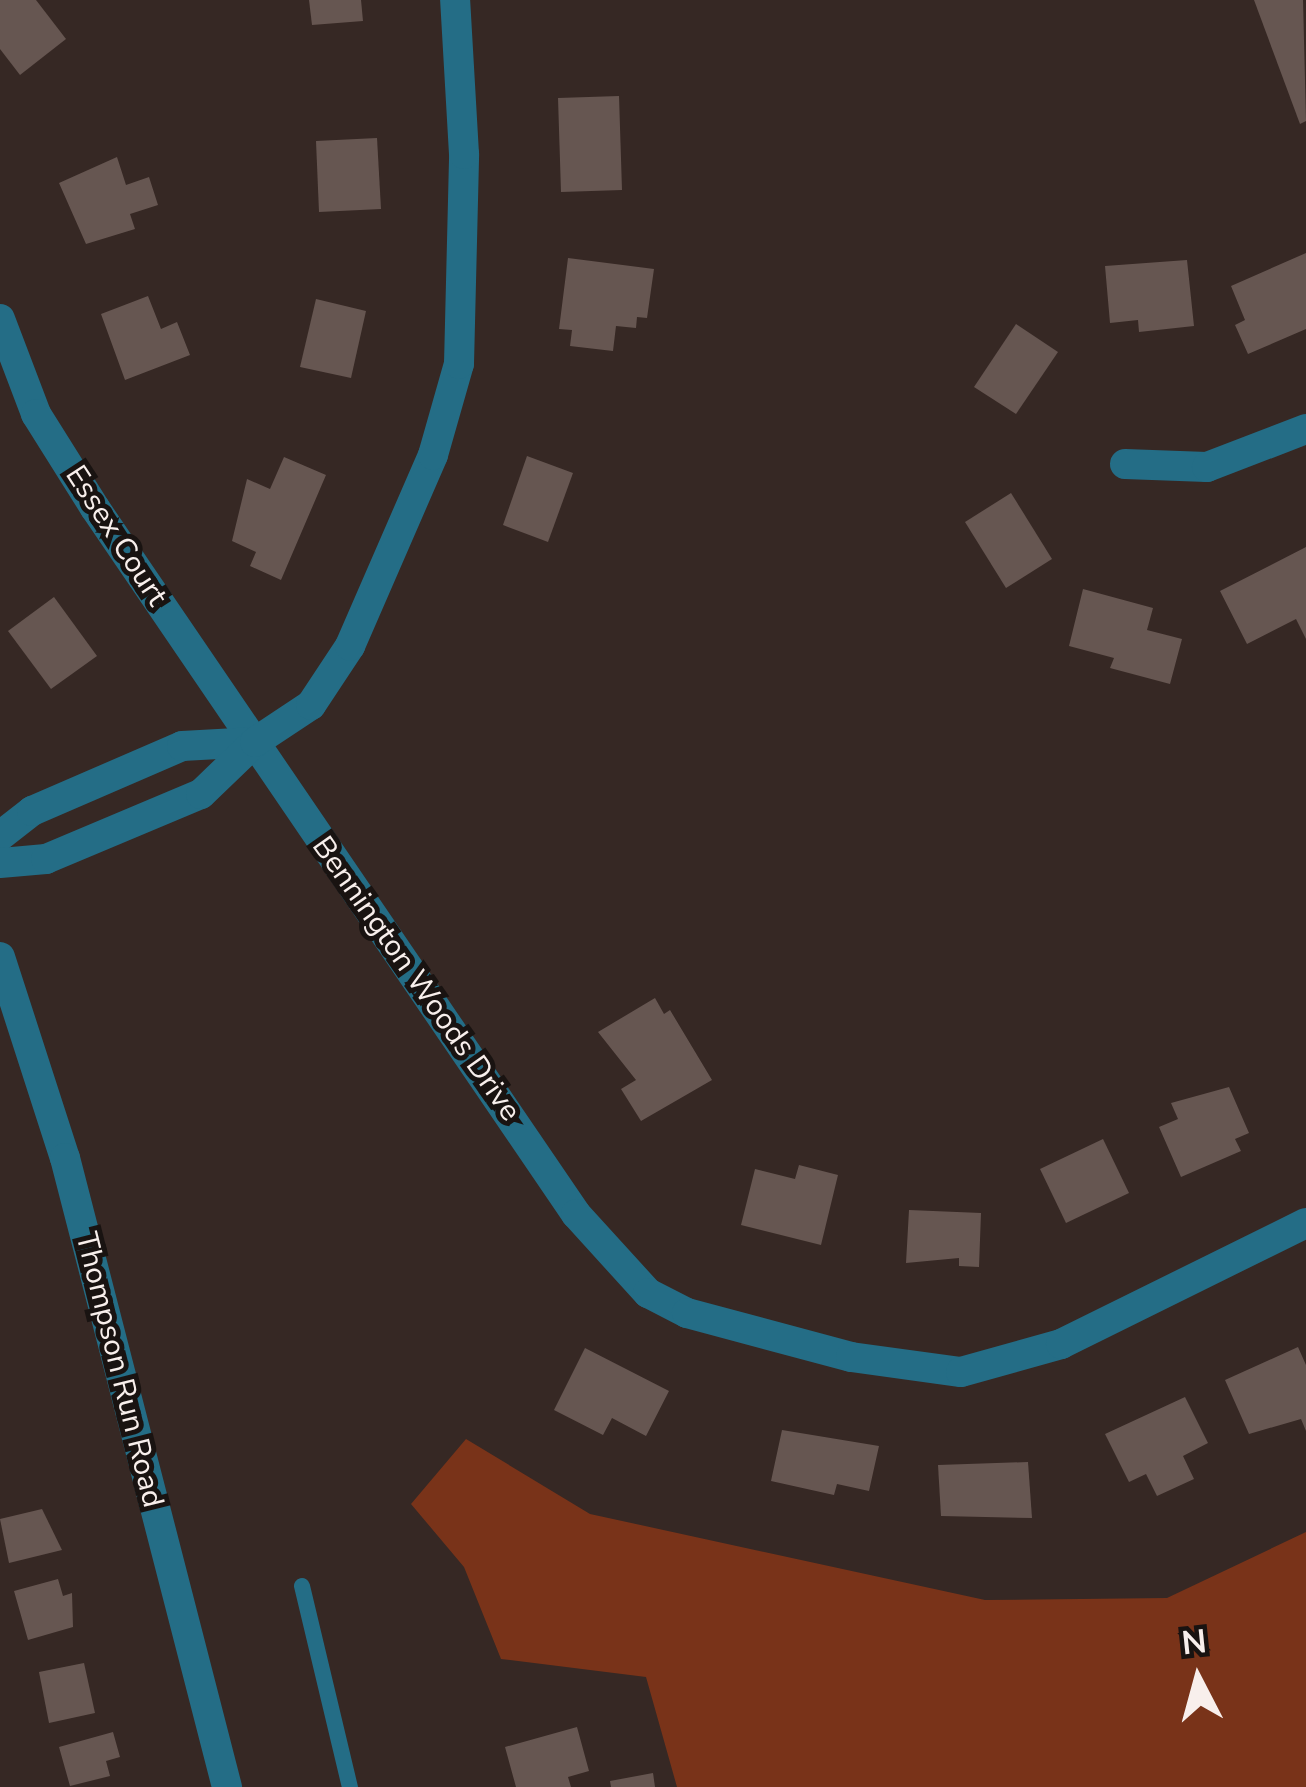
<!DOCTYPE html>
<html>
<head>
<meta charset="utf-8">
<style>
  body { margin:0 }
  #map { position:relative; width:1306px; height:1787px; overflow:hidden; background:#362824; font-family:"Nunito Sans",sans-serif }
  div>[style] { position:absolute }
  .green>* { inset:0; background:#793319 }
  .building>* { inset:0; background:#665651 }
  .service>* { height:16px; margin:-8px; padding:0 8px; transform-origin:8px; border-radius:8px; background:#246d86 }
  .minor>* { height:30px; margin:-15px; padding:0 15px; transform-origin:15px; border-radius:15px; background:#246d86 }
  .tertiary>* { height:30px; margin:-15px; padding:0 15px; transform-origin:15px; border-radius:15px; background:#246d86 }
  span { translate:-50% -50%; white-space:nowrap; text-align:center; line-height:1.15; -webkit-text-stroke:10px #191311; paint-order:stroke }
  .street-label { font-size:30px; color:#f8efec }
  .north { position:absolute; left:1138px; top:1619px; width:120px; height:120px; -webkit-text-stroke:9px #191311; paint-order:stroke; rotate:354deg; font-size:33px; font-weight:700; line-height:48px; text-align:center; color:#f8efec }
  .north::after { content:''; display:block; margin:auto; width:42px; height:54px; background:#f8efec; clip-path:polygon(50% 0,100% 100%,50% 72%,0 100%) }
</style>
</head>
<body>
<div id="map">
  <div class="green">
    <i style="clip-path:polygon(466px 1439px,590px 1514px,985px 1600px,1167px 1598px,1306px 1532px,1306px 1787px,677px 1787px,646px 1677px,501px 1659px,464px 1567px,411px 1504px)"></i>
  </div>
  <div class="building">
    <i style="clip-path:polygon(0 0,36px 0,66px 39px,20px 75px,0 49px)"></i>
    <i style="clip-path:polygon(309px 0,361px 0,363px 21px,312px 25px)"></i>
    <i style="clip-path:polygon(1254px 0,1303px 0,1306px 121px,1300px 124px)"></i>
    <i style="clip-path:polygon(619px 96px,622px 190px,561px 192px,558px 98px)"></i>
    <i style="clip-path:polygon(377px 138px,381px 209px,319px 212px,316px 141px)"></i>
    <i style="clip-path:polygon(117px 157px,126px 185px,149px 177px,158px 205px,130px 214px,135px 229px,86px 244px,59px 183px)"></i>
    <i style="clip-path:polygon(1306px 253px,1306px 329px,1248px 354px,1235px 325px,1245px 320px,1231px 286px)"></i>
    <i style="clip-path:polygon(568px 258px,654px 269px,647px 318px,637px 317px,636px 328px,616px 326px,613px 351px,570px 346px,572px 330px,559px 329px)"></i>
    <i style="clip-path:polygon(1187px 260px,1194px 326px,1139px 332px,1138px 320px,1110px 323px,1105px 266px)"></i>
    <i style="clip-path:polygon(148px 296px,161px 329px,177px 322px,190px 355px,125px 380px,101px 314px)"></i>
    <i style="clip-path:polygon(316px 299px,366px 311px,351px 378px,300px 367px)"></i>
    <i style="clip-path:polygon(1016px 324px,1058px 352px,1016px 414px,974px 387px)"></i>
    <i style="clip-path:polygon(527px 456px,573px 473px,548px 542px,503px 525px)"></i>
    <i style="clip-path:polygon(284px 457px,326px 475px,281px 580px,250px 566px,256px 552px,232px 541px,247px 479px,270px 489px)"></i>
    <i style="clip-path:polygon(1011px 493px,1052px 559px,1006px 588px,965px 522px)"></i>
    <i style="clip-path:polygon(1306px 547px,1306px 639px,1296px 619px,1247px 644px,1220px 591px)"></i>
    <i style="clip-path:polygon(1083px 589px,1153px 608px,1147px 630px,1182px 639px,1170px 684px,1110px 668px,1114px 658px,1069px 646px)"></i>
    <i style="clip-path:polygon(54px 597px,97px 656px,51px 689px,8px 631px)"></i>
    <i style="clip-path:polygon(655px 998px,664px 1014px,670px 1010px,712px 1080px,641px 1121px,621px 1089px,636px 1080px,598px 1032px)"></i>
    <i style="clip-path:polygon(1229px 1087px,1249px 1133px,1235px 1139px,1241px 1151px,1181px 1177px,1159px 1127px,1178px 1119px,1171px 1103px)"></i>
    <i style="clip-path:polygon(1103px 1139px,1129px 1193px,1066px 1223px,1040px 1169px)"></i>
    <i style="clip-path:polygon(799px 1165px,838px 1175px,821px 1245px,741px 1225px,755px 1169px,795px 1179px)"></i>
    <i style="clip-path:polygon(909px 1210px,981px 1213px,979px 1267px,959px 1266px,959px 1258px,906px 1263px)"></i>
    <i style="clip-path:polygon(1298px 1347px,1306px 1365px,1306px 1431px,1301px 1419px,1249px 1434px,1225px 1380px)"></i>
    <i style="clip-path:polygon(585px 1348px,669px 1391px,646px 1436px,612px 1418px,603px 1435px,554px 1410px)"></i>
    <i style="clip-path:polygon(1185px 1397px,1208px 1443px,1183px 1456px,1194px 1479px,1157px 1496px,1146px 1474px,1129px 1482px,1105px 1434px)"></i>
    <i style="clip-path:polygon(782px 1430px,879px 1446px,869px 1491px,837px 1484px,834px 1495px,771px 1481px)"></i>
    <i style="clip-path:polygon(1028px 1462px,1032px 1518px,941px 1516px,938px 1465px)"></i>
    <i style="clip-path:polygon(42px 1509px,62px 1550px,9px 1563px,0 1519px)"></i>
    <i style="clip-path:polygon(58px 1579px,63px 1596px,72px 1593px,73px 1627px,28px 1640px,14px 1591px)"></i>
    <i style="clip-path:polygon(84px 1663px,95px 1713px,49px 1723px,39px 1672px)"></i>
    <i style="clip-path:polygon(577px 1727px,589px 1771px,568px 1777px,571px 1787px,516px 1787px,505px 1747px)"></i>
    <i style="clip-path:polygon(113px 1732px,120px 1757px,106px 1761px,110px 1776px,70px 1786px,59px 1747px)"></i>
    <i style="clip-path:polygon(653px 1773px,655px 1787px,611px 1787px,610px 1781px)"></i>
  </div>
  <div class="service">
    <i style="left:302px;top:1586px;width:207px;rotate:76.6deg"></i>
  </div>
  <div class="minor">
    <i style="left:0;top:319px;width:102px;rotate:69.2deg"></i>
    <i style="left:36px;top:414px;width:111px;rotate:57.9deg"></i>
    <i style="left:95px;top:508px;width:854px;rotate:55.73deg"></i>
    <i style="left:576px;top:1214px;width:107px;rotate:47.7deg"></i>
    <i style="left:648px;top:1293px;width:44px;rotate:27.1deg"></i>
    <i style="left:687px;top:1313px;width:170px;rotate:15deg"></i>
    <i style="left:851px;top:1357px;width:111px;rotate:7.8deg"></i>
    <i style="left:961px;top:1372px;width:104px;rotate:-15.6deg"></i>
    <i style="left:1061px;top:1344px;width:273px;rotate:-26.3deg"></i>
    <i style="left:1125px;top:464px;width:82px;rotate:2.1deg"></i>
    <i style="left:1207px;top:467px;width:106px;rotate:-21deg"></i>
    <i style="left:0;top:836px;width:41px;rotate:-38deg"></i>
    <i style="left:32px;top:811px;width:163px;rotate:-23.4deg"></i>
    <i style="left:182px;top:746px;width:73px;rotate:-3.1deg"></i>
    <i style="left:0;top:863px;width:46px;rotate:-5deg"></i>
    <i style="left:46px;top:859px;width:168px;rotate:-22.8deg"></i>
    <i style="left:201px;top:794px;width:75px;rotate:-43.9deg"></i>
    <i style="left:255px;top:742px;width:67px;rotate:-33.5deg"></i>
    <i style="left:311px;top:705px;width:71px;rotate:-56.5deg"></i>
    <i style="left:350px;top:646px;width:208px;rotate:-66.5deg"></i>
    <i style="left:433px;top:455px;width:95px;rotate:-74.1deg"></i>
    <i style="left:459px;top:364px;width:210px;rotate:-88.6deg"></i>
    <i style="left:464px;top:154px;width:154px;rotate:-93.3deg"></i>
  </div>
  <div class="tertiary">
    <i style="left:0;top:957px;width:211px;rotate:72.1deg"></i>
    <i style="left:65px;top:1158px;width:650px;rotate:75.56deg"></i>
  </div>
  <div class="street-label">
    <span style="left:116px;top:536px;rotate:57deg">Essex Court</span>
    <span style="left:416px;top:979px;rotate:55deg">Bennington Woods Drive</span>
    <span style="left:119px;top:1370px;rotate:76deg">Thompson Run Road</span>
  </div>
  <div class="north">N</div>
</div>
</body>
</html>
